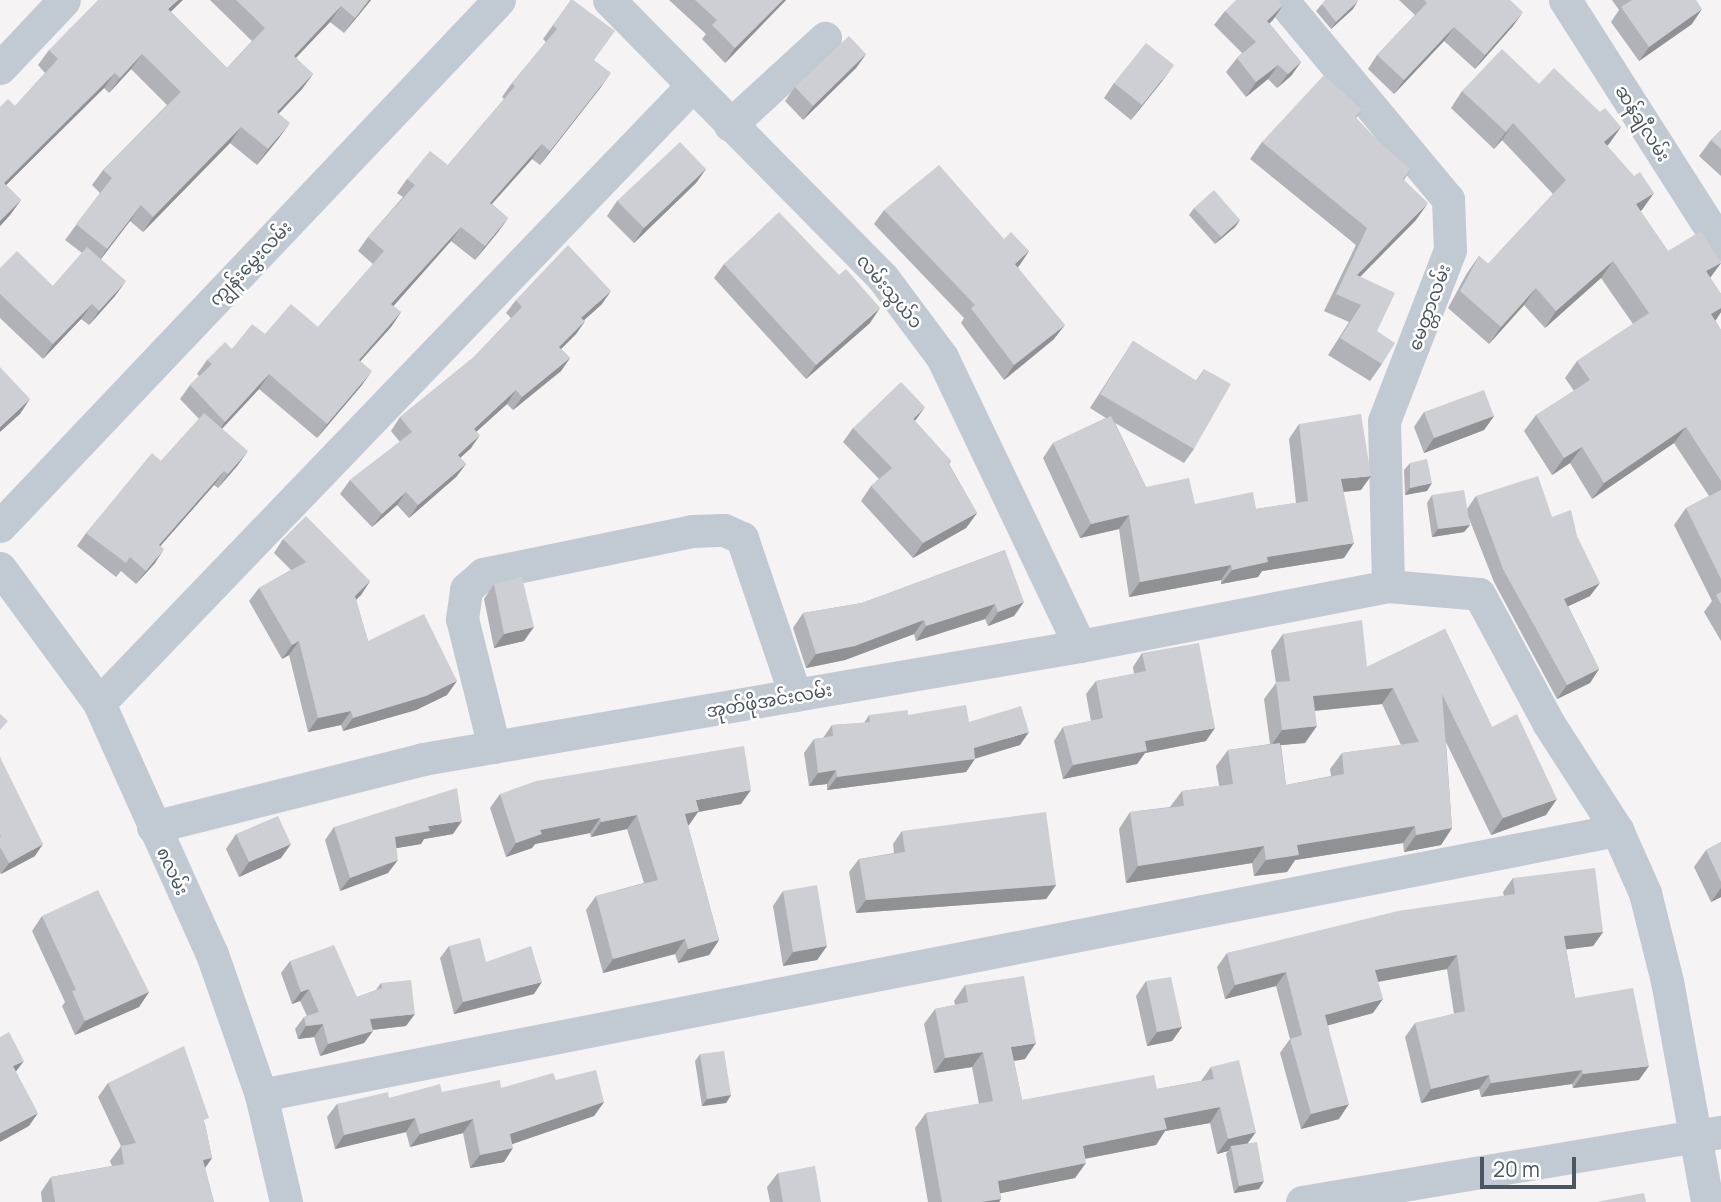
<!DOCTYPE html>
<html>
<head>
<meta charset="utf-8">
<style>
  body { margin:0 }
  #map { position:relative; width:1721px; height:1202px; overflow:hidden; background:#f5f3f3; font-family:Manrope,"Noto Sans Myanmar",sans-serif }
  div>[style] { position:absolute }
  .minor>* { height:33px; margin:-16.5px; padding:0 16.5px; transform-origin:16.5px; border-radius:16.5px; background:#c1cad2 }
  .wall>* { inset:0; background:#b0b2b7 }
  .shaded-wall>* { inset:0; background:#909195 }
  .building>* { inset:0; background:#cdcfd5 }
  span { translate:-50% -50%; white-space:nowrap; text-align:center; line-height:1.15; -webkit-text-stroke:5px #fff; paint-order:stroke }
  .street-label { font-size:18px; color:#4a5661 }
  .scale { position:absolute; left:1480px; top:1157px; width:96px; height:32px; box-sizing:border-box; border:4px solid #4a5661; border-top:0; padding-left:9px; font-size:21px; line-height:24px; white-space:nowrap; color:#4a5661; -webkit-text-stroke:5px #fff; paint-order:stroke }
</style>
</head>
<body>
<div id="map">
  <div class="minor">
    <i style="left:609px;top:0;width:390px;rotate:45.4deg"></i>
    <i style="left:883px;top:278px;width:99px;rotate:53.2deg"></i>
    <i style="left:942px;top:357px;width:320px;rotate:64.5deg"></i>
    <i style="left:1282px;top:0;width:259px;rotate:50.2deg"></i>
    <i style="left:1448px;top:199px;width:51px;rotate:87.8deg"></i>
    <i style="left:1450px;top:250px;width:183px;rotate:111.1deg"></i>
    <i style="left:1384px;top:421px;width:165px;rotate:88.6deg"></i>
    <i style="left:1565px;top:0;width:290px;rotate:57.5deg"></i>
    <i style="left:0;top:68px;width:93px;rotate:-46.7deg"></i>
    <i style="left:730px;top:125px;width:129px;rotate:-42.5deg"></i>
    <i style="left:0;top:526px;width:725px;rotate:-46.51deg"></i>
    <i style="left:0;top:568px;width:167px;rotate:53.7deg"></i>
    <i style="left:99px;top:703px;width:275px;rotate:65.8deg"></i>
    <i style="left:212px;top:954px;width:149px;rotate:70.8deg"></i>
    <i style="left:261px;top:1095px;width:110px;rotate:76.8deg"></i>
    <i style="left:99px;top:703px;width:856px;rotate:-46.14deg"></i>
    <i style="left:494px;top:747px;width:132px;rotate:-104deg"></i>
    <i style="left:462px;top:619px;width:30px;rotate:-82deg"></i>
    <i style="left:466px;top:589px;width:23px;rotate:-41deg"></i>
    <i style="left:483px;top:574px;width:213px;rotate:-11.6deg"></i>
    <i style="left:692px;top:531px;width:32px;rotate:-2deg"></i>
    <i style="left:724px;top:530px;width:20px;rotate:24deg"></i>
    <i style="left:742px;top:538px;width:166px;rotate:71.3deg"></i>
    <i style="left:153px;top:827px;width:278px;rotate:-14.1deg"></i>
    <i style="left:423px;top:759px;width:667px;rotate:-9.76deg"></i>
    <i style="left:1080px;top:646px;width:314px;rotate:-11deg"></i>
    <i style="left:1388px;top:586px;width:91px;rotate:5deg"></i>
    <i style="left:1479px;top:594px;width:148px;rotate:61.7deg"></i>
    <i style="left:1549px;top:724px;width:126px;rotate:57.3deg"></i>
    <i style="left:1617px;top:830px;width:69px;rotate:66deg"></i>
    <i style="left:1645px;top:893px;width:91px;rotate:76deg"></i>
    <i style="left:1667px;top:981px;width:225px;rotate:79.7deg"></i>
    <i style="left:261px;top:1095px;width:1382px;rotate:-11.06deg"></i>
    <i style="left:1302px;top:1202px;width:425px;rotate:-9.5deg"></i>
  </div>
  <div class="wall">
    <i style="clip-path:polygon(210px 0,371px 0,344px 33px,330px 22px,296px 58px,313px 74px,302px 89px,279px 113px,279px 138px,257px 165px,230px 143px,143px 232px,130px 221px,101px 259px,115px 296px,89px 325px,81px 319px,43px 359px,0 318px,0 268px,53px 286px,82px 253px,65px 240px,100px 193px,92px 185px,103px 170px,167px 105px,131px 69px,109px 93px,104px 88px,6px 185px,21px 200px,10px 215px,0 226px,0 107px,15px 106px,45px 73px,38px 65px,49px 50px,171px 12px,227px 68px,252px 41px)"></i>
    <i style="clip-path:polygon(571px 0,594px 60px,601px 87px,540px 165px,532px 159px,492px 204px,508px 218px,498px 232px,475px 260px,451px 241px,393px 306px,401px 312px,391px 327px,360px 361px,362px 385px,317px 438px,259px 389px,222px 429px,238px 465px,218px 488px,214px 485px,160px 546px,155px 563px,136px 584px,121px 571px,116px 577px,77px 546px,86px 533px,161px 461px,199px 419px,180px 399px,190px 385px,199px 376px,197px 374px,207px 360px,265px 334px,318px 327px,373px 264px,358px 251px,368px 237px,403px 197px,397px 193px,407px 179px,448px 165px,504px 99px,502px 97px,512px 83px,546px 42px,543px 39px)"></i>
    <i style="clip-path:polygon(669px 0,786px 0,725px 63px,702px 39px,706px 34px)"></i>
    <i style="clip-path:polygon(1399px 0,1510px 0,1513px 26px,1475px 69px,1444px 41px,1394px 94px,1368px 69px,1377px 55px,1415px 15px)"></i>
    <i style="clip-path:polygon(1612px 0,1696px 0,1692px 24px,1639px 61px,1611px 22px,1619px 10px)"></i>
    <i style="clip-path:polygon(1322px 4px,1353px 9px,1331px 29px,1316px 11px)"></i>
    <i style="clip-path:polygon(1283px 5px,1269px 23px,1301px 62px,1291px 76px,1277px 88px,1268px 79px,1246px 97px,1226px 72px,1237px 58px,1242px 53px,1214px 25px,1225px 11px)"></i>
    <i style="clip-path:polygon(866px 54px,856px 68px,803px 120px,785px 101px,795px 87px)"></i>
    <i style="clip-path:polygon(1163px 80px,1131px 120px,1104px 98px,1114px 83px)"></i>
    <i style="clip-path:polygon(1539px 84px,1600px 112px,1621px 127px,1607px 146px,1642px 210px,1640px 211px,1668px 251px,1721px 263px,1710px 278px,1721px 294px,1721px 312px,1715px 320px,1721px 330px,1721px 641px,1704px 612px,1712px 601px,1674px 525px,1686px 508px,1709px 496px,1674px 443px,1592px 499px,1570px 463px,1552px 475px,1524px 431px,1536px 415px,1574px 391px,1565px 378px,1577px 361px,1633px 324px,1601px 278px,1545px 328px,1524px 305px,1489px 344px,1448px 308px,1467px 273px,1479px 256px,1488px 264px,1553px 194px,1502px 140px,1494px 149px,1451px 108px,1462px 91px)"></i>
    <i style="clip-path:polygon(1362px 110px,1356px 118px,1374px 137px,1411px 169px,1404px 180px,1416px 220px,1360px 277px,1377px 331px,1382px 364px,1370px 381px,1328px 355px,1349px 322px,1324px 311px,1356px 245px,1250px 159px,1262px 142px)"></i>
    <i style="clip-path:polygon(1721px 130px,1721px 176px,1699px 156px,1711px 140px)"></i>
    <i style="clip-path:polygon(706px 169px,696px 183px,634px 243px,607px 216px,617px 201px)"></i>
    <i style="clip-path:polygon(1194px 208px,1240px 220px,1235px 227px,1215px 244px,1189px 215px)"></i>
    <i style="clip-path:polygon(884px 210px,1004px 239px,1029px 251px,1018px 267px,1054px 339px,1004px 380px,961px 323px,964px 318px,874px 224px)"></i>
    <i style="clip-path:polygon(724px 264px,870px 323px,806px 379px,714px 278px)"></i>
    <i style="clip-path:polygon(516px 300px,602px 304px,584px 320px,585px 321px,576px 334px,561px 349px,570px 358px,561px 371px,513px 410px,507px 404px,477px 431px,471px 448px,460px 458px,466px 464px,456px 477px,409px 518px,397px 505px,372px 527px,340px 494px,350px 480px,400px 442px,391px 431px,400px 417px,474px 357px,511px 318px,506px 313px)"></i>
    <i style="clip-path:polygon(1133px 341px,1196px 381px,1204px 369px,1194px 449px,1184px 463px,1115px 423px,1146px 487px,1195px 504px,1256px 509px,1296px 503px,1289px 439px,1299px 424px,1361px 490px,1343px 492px,1344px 558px,1262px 571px,1258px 577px,1221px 584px,1221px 580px,1129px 597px,1119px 529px,1080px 538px,1043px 458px,1053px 443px,1106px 418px,1090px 408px)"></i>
    <i style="clip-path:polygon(1424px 412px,1494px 416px,1484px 430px,1424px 453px,1414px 427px)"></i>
    <i style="clip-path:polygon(915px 421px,951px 461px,949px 464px,977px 513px,966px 528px,913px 558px,861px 501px,871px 486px,879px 479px,843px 442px,853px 428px)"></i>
    <i style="clip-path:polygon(1410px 463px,1427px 491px,1405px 495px,1404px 470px)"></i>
    <i style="clip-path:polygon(1432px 495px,1467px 509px,1476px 496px,1552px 517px,1590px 596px,1568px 606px,1599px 669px,1590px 683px,1557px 699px,1494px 582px,1468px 516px,1470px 525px,1464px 532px,1432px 537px,1427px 503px)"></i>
    <i style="clip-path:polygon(283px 539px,370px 581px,361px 595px,356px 600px,368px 641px,447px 695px,416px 710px,343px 731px,341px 725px,308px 732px,289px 655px,282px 659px,249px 601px,259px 588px,291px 570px,274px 553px)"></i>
    <i style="clip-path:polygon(1005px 550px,1014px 616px,988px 626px,985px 619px,916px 641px,914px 634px,845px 660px,806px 668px,793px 628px,803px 613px,862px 603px)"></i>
    <i style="clip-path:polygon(494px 584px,524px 641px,494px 648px,484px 599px)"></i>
    <i style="clip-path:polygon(evenodd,1445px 629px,1492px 727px,1546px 815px,1491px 835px,1446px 742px,1452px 828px,1441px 845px,1404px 852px,1403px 843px,1295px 860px,1287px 872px,1254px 876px,1252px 863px,1126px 883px,1119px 829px,1130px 812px,1170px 807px,1182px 791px,1219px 786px,1216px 766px,1228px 750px,1270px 744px,1264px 699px,1276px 683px,1271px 651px,1283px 634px,1367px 667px,1445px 629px,1382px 704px,1401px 745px,1342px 753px,1330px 769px,1331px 776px,1286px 785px,1281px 745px,1305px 743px,1315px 711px,1382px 704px)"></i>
    <i style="clip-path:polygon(1142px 653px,1206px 741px,1145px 753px,1137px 764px,1063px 779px,1054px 741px,1063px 727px,1091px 721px,1086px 694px,1096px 681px,1134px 674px,1133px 667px)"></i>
    <i style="clip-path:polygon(869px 715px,908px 715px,969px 722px,1020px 745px,975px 758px,966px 772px,827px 790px,827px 784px,809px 786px,804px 753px,814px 739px,823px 738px,832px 725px,864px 723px)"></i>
    <i style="clip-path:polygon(0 757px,35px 856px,1px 874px,0 873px)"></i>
    <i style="clip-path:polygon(500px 794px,741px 804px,698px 812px,688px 826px,719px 940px,709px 955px,678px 963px,675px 954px,603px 973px,586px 910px,596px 896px,644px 883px,627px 829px,591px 837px,590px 833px,535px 844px,532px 848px,506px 857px,490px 808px)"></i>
    <i style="clip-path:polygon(334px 827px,453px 834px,424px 839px,421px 844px,396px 848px,388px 873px,340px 891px,325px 840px)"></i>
    <i style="clip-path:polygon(902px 831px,1056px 885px,1046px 899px,856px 913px,849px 872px,859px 859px,894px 853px,893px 844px)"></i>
    <i style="clip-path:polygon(236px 834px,281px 858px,239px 877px,226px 849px)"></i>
    <i style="clip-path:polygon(1721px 842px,1721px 897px,1711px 902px,1694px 867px,1706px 850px)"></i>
    <i style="clip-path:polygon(1513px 878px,1603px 932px,1593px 946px,1566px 949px,1575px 998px,1639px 1080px,1573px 1088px,1572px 1084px,1481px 1097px,1479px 1089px,1421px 1103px,1405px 1037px,1415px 1023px,1454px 1014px,1447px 969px,1378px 982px,1373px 1013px,1328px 1025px,1339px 1119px,1301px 1129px,1280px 1053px,1290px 1039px,1276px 986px,1225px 999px,1217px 967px,1227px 953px,1504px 896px,1503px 892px)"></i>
    <i style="clip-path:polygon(783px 891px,827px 946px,817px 960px,783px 966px,773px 906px)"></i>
    <i style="clip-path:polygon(42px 916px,149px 992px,139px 1007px,75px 1035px,62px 1006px,65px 1002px,32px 931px)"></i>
    <i style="clip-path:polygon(449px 946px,486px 962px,534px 994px,454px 1014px,440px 958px)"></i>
    <i style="clip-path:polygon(290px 961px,357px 997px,376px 990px,381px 983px,406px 1026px,373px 1030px,364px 1043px,320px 1056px,314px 1037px,298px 1039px,295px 1029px,304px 1017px,307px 1016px,300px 1001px,292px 1004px,281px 973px)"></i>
    <i style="clip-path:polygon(1146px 981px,1182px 1027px,1172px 1041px,1147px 1046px,1136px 996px)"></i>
    <i style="clip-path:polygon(965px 985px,1025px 1059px,1014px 1061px,1022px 1100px,1157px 1089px,1201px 1081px,1211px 1067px,1248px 1143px,1259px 1189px,1234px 1193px,1226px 1154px,1228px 1151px,1217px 1154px,1210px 1123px,1165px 1131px,1156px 1145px,1085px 1159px,1075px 1178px,1000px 1193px,1001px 1199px,999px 1202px,928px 1202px,915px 1128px,926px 1113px,979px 1104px,972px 1067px,934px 1073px,924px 1024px,935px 1009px,955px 1005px,954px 1001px)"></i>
    <i style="clip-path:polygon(700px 1054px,731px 1095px,726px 1103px,702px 1106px,695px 1061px)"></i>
    <i style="clip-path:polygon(556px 1080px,604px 1102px,594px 1116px,512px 1144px,504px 1162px,470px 1168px,463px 1133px,410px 1147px,406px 1132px,335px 1149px,327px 1117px,337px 1104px,442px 1092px,501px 1088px)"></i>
    <i style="clip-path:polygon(108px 1083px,205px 1124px,212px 1158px,205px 1168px,214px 1202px,42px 1202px,41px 1192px,51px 1177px,112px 1166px,110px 1161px,121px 1146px,98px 1097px)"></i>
    <i style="clip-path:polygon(778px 1173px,821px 1202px,770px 1202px,767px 1187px)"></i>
  </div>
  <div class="shaded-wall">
    <i style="clip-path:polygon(178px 0,183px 0,157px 25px,168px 9px)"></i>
    <i style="clip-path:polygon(369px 0,371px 0,344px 33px,355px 18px)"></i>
    <i style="clip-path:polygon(783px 0,786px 0,725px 63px,735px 48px)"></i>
    <i style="clip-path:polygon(1358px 1px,1353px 9px,1331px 29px,1336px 22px)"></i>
    <i style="clip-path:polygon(1283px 5px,1273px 20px,1257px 35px,1267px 21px)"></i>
    <i style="clip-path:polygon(341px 6px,330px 22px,283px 71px,294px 56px)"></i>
    <i style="clip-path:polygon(1702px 9px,1692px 24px,1639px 61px,1649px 47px)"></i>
    <i style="clip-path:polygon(1523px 12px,1513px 26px,1475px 69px,1485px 55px)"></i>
    <i style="clip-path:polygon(1454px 27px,1444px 41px,1394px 94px,1404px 80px)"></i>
    <i style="clip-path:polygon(142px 54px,131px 69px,109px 93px,120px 78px)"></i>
    <i style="clip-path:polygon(866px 54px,856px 68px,803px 120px,813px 106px)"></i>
    <i style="clip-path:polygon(1301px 62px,1291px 76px,1277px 88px,1288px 74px)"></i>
    <i style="clip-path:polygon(1174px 65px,1163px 80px,1131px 120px,1142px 105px)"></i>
    <i style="clip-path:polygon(1278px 65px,1268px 79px,1246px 97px,1256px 82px)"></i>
    <i style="clip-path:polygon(115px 73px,104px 88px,0 191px,4px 183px)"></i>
    <i style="clip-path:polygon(611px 73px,601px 87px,540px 165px,550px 151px)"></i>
    <i style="clip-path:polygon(313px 74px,302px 89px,266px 127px,277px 112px)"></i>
    <i style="clip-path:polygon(290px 123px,279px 138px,257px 165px,268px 149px)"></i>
    <i style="clip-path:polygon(1513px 123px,1502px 140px,1494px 149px,1506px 132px)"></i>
    <i style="clip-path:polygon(241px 127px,230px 143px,143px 232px,153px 217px)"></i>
    <i style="clip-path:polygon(1621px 127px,1609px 144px,1592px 158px,1604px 142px)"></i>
    <i style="clip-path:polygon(542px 144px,532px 159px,480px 217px,490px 203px)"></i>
    <i style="clip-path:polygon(706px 169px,696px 183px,634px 243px,644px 228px)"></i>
    <i style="clip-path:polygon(1654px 193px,1642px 210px,1624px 221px,1636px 204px)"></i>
    <i style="clip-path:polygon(21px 200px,10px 215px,0 226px,0 221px)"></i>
    <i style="clip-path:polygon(1428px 203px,1416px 220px,1345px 292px,1357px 275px)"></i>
    <i style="clip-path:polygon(141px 205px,130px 221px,97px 264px,107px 249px)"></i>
    <i style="clip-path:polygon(508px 218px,498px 232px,475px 260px,485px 246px)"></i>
    <i style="clip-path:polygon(1240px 220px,1235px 227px,1215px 244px,1221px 237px)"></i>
    <i style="clip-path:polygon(461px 227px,451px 241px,382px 319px,391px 304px)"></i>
    <i style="clip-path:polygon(1029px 251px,1019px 266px,1005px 279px,1015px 264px)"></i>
    <i style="clip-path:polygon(1613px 261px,1601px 278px,1545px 328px,1556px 311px)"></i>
    <i style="clip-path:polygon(1721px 263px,1709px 279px,1706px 271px)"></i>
    <i style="clip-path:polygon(126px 281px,115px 296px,89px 325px,99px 311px)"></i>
    <i style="clip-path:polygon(1536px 288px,1524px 305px,1489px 344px,1501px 327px)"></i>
    <i style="clip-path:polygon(611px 291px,602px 304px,572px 331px,581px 318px)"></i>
    <i style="clip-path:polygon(92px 304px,81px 319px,43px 359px,53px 344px)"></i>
    <i style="clip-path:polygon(880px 308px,870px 323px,806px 379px,816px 365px)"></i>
    <i style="clip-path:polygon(1721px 308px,1721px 312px,1716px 320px,1699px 331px,1711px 314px)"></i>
    <i style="clip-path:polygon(401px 312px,391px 327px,349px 374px,359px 360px)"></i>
    <i style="clip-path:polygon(585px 321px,576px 334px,550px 360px,559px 347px)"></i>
    <i style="clip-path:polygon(1065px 325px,1054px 339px,1004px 380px,1014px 365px)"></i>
    <i style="clip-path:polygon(570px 358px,561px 371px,513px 410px,522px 397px)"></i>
    <i style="clip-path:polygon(372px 371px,362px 385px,317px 438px,327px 424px)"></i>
    <i style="clip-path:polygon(269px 374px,259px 389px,215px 436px,225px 422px)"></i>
    <i style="clip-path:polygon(516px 390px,507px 404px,465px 442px,474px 429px)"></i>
    <i style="clip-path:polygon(30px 399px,20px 414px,0 432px,0 427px)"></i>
    <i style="clip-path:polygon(925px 407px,915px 421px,913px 419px)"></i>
    <i style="clip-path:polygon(1494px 416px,1484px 430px,1424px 453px,1434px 438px)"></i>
    <i style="clip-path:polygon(1686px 427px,1674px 443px,1592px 499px,1604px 483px)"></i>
    <i style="clip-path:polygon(480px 435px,471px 448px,449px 468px,458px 455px)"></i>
    <i style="clip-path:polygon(1582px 447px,1570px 463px,1552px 475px,1564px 458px)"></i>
    <i style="clip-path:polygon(248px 451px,238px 465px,218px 488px,228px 474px)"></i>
    <i style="clip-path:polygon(466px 464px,456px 477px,409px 518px,418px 505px)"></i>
    <i style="clip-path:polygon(224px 471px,214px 485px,149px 559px,159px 545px)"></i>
    <i style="clip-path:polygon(1371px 476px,1361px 490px,1331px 493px,1341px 479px)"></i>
    <i style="clip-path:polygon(1432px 483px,1427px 491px,1405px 495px,1410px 488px)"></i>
    <i style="clip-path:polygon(406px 492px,397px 505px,372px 527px,382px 514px)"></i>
    <i style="clip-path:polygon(977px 513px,966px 528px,913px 558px,923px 543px)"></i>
    <i style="clip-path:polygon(1129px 515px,1119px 529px,1080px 538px,1091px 524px)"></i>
    <i style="clip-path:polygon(1470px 525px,1464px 532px,1432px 537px,1438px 529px)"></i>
    <i style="clip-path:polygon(1354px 543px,1344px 558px,1262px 571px,1258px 577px,1221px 584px,1232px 570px,1267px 557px)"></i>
    <i style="clip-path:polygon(164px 549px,155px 563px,136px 584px,146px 571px)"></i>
    <i style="clip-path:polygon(1231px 565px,1221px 580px,1129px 597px,1140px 582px)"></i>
    <i style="clip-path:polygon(370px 581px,361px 595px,345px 610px,355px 596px)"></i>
    <i style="clip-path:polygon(1600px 583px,1590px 596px,1554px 613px,1564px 599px)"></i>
    <i style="clip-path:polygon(1024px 602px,1014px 616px,988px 626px,998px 612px)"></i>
    <i style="clip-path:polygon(995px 604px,985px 619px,916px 641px,926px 626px)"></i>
    <i style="clip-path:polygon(924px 620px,914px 634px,845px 660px,806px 668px,816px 654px)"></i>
    <i style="clip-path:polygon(534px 627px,524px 641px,494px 648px,504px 634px)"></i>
    <i style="clip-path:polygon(299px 641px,289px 655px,282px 659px,292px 645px)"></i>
    <i style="clip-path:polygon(1599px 669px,1590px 683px,1557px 699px,1567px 685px)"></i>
    <i style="clip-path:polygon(457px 681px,447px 695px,416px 710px,343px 731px,353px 718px)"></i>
    <i style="clip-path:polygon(1393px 688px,1382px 704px,1301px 712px,1313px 696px)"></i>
    <i style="clip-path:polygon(351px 711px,341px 725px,308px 732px,318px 718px)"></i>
    <i style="clip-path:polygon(1317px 726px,1305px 743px,1271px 746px,1282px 730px)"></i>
    <i style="clip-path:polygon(1215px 728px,1206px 741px,1145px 753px,1137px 764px,1063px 779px,1073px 765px,1145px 741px)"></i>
    <i style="clip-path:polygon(1029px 732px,1020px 745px,971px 760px,975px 759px,966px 772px,827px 790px,837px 777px,974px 748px)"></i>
    <i style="clip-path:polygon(836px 770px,827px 784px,809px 786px,818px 773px)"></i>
    <i style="clip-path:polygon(751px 790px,741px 804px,698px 812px,689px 825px,675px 828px,696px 800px)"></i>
    <i style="clip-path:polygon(1557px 799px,1546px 815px,1491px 835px,1503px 818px)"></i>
    <i style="clip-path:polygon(637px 815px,627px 829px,591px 837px,601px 822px)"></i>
    <i style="clip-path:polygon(600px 818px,590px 833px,535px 844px,532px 848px,506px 857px,516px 843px,540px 830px)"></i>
    <i style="clip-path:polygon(462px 821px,453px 834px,424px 839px,421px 844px,386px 850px,395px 837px,428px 826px)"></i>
    <i style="clip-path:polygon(1415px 826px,1403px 843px,1295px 860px,1287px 872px,1254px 876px,1266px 860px,1297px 845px)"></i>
    <i style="clip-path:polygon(1452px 828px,1441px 845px,1404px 852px,1416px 835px)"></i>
    <i style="clip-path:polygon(43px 844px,35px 856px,1px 874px,9px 863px)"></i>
    <i style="clip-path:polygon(291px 844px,281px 858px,239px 877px,249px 862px)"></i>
    <i style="clip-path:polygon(1264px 846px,1252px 863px,1126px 883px,1138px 866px)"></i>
    <i style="clip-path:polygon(398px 860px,388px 873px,340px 891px,350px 878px)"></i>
    <i style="clip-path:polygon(1056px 885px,1046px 899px,856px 913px,866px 900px)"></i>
    <i style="clip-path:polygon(1721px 888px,1721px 897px,1711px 902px)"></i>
    <i style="clip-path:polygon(1603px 932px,1593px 946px,1554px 951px,1564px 936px)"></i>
    <i style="clip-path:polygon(685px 939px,675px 954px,603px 973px,613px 959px)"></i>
    <i style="clip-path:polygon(719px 940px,709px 955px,678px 963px,688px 949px)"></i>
    <i style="clip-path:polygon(827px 946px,817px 960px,783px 966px,793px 952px)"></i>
    <i style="clip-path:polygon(1457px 955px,1447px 969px,1365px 984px,1375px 970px)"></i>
    <i style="clip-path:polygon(1286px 972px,1276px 986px,1225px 999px,1235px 985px)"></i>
    <i style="clip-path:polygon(542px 982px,534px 994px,454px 1014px,463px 1002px)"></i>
    <i style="clip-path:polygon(309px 989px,300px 1001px,292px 1004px,301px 992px)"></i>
    <i style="clip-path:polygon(149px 992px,139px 1007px,75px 1035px,85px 1021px)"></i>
    <i style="clip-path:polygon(1383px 999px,1373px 1013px,1315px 1029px,1325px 1015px)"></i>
    <i style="clip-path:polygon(415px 1014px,406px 1026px,361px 1031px,370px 1019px)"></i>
    <i style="clip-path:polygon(323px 1024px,314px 1037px,298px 1039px,306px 1026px)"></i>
    <i style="clip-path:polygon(1182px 1027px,1172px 1041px,1147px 1046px,1157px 1032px)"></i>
    <i style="clip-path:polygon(373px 1031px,364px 1043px,320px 1056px,328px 1044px)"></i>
    <i style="clip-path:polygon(1036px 1043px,1025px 1059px,1000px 1063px,1011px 1047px)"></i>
    <i style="clip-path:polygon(983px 1052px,972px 1067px,934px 1073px,945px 1058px)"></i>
    <i style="clip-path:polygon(24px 1061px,14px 1074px,13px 1066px)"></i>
    <i style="clip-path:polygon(1649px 1066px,1639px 1080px,1573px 1088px,1583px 1074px)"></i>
    <i style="clip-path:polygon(1582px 1070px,1572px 1084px,1481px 1097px,1491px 1083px)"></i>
    <i style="clip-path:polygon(1489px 1075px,1479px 1089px,1421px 1103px,1431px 1089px)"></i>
    <i style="clip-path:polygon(731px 1095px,726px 1103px,702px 1106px,707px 1099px)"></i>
    <i style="clip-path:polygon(604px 1102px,594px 1116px,501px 1148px,510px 1134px)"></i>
    <i style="clip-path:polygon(1349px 1104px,1339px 1119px,1301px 1129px,1311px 1114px)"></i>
    <i style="clip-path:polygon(1220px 1107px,1210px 1123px,1165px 1131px,1156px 1145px,1072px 1161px,1083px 1146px,1164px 1118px)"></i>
    <i style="clip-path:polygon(38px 1113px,29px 1126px,0 1142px,0 1133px)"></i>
    <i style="clip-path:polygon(415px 1118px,406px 1132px,335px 1149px,344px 1135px)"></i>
    <i style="clip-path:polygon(473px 1119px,463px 1133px,410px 1147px,420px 1134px)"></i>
    <i style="clip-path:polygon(1256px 1132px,1245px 1147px,1231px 1146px,1228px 1151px,1217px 1154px,1228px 1139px)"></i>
    <i style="clip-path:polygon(513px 1148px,504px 1162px,470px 1168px,480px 1155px)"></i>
    <i style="clip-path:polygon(212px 1158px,202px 1172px,203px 1160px)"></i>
    <i style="clip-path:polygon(1086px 1163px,1075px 1178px,987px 1196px,998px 1181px)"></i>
    <i style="clip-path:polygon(1264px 1181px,1259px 1189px,1234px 1193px,1239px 1186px)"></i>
    <i style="clip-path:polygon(1001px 1199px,999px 1202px,981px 1202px)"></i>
  </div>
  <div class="building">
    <i style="clip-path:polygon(98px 0,178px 0,168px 9px,227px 68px,265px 28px,236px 0,369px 0,355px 18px,341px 6px,294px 56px,313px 74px,277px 112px,290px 123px,268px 149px,241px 127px,153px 217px,141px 205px,107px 249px,76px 224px,112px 178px,103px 170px,181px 92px,142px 54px,120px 78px,115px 73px,4px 183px,21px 200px,0 221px,0 107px,8px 99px,15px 106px,58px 59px,49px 50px)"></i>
    <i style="clip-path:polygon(571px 0,573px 0,615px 31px,594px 60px,611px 73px,550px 151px,542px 144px,490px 203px,508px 218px,485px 246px,461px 227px,391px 304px,401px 312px,359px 360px,372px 371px,327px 424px,269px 374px,225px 422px,190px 385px,212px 364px,207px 360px,225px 342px,232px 349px,252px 324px,265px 334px,291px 304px,318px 327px,384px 251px,368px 237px,415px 185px,407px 179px,430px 151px,448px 165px,515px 86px,512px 83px,557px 29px,553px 25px)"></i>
    <i style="clip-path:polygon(695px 0,783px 0,735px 48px,712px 25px,717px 20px)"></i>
    <i style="clip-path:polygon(1236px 0,1278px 0,1283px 5px,1267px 21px,1301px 62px,1288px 74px,1278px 65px,1256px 82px,1237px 58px,1256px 42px,1225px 11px)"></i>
    <i style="clip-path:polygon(1325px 0,1357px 0,1358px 1px,1336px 22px,1322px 4px)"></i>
    <i style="clip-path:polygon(1424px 0,1510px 0,1523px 12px,1485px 55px,1454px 27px,1404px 80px,1377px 55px,1427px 3px)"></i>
    <i style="clip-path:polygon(1632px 0,1696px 0,1702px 9px,1649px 47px,1621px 7px)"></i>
    <i style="clip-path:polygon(849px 36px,866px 54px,813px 106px,795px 87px)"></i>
    <i style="clip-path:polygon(1146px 43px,1174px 65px,1142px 105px,1114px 83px)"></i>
    <i style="clip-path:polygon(1502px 49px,1539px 84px,1554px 68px,1600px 112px,1605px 108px,1621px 127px,1604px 142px,1634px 176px,1640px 172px,1654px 193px,1636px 204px,1668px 251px,1701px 231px,1721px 263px,1706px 271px,1721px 294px,1721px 308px,1711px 314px,1721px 330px,1721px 481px,1686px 427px,1604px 483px,1582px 447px,1564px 458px,1536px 415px,1590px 380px,1577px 361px,1649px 313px,1613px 261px,1556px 311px,1536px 288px,1501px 327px,1460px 291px,1479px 256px,1488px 264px,1566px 180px,1513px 123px,1506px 132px,1462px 91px)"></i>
    <i style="clip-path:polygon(1324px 75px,1362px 110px,1355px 117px,1374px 137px,1411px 169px,1403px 179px,1428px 203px,1357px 275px,1395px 293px,1377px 331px,1395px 343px,1382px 364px,1340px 338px,1361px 305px,1336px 294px,1367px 228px,1262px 142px)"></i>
    <i style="clip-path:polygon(1721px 130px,1721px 149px,1711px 140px)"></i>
    <i style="clip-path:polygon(680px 142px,706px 169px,644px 228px,617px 201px)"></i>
    <i style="clip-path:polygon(939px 165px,1004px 239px,1011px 232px,1029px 251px,1015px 264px,1065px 325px,1014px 365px,971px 308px,975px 305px,884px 210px)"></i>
    <i style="clip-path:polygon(1214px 190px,1240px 220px,1221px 237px,1194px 208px)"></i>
    <i style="clip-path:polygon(779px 212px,839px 275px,846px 269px,880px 308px,816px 365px,724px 264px)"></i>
    <i style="clip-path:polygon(568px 245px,611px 291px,581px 318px,585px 321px,559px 347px,570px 358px,522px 397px,516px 390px,474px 429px,480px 435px,458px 455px,466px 464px,418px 505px,406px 492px,382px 514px,350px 480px,412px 432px,400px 417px,474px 357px,522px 307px,516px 300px)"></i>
    <i style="clip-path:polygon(87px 247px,126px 281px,99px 311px,92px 304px,53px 344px,0 294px,0 268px,17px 251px,53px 286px)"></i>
    <i style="clip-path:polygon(1133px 341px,1197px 381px,1204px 369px,1231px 384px,1194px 449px,1100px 394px)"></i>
    <i style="clip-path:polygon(0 367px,30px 399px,0 427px)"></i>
    <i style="clip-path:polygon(901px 382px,925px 407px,913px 419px,951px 461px,948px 463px,977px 513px,923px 543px,871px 486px,892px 468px,853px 428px)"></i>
    <i style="clip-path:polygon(1484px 390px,1494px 416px,1434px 438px,1424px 412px)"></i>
    <i style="clip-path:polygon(204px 413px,248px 451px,228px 474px,224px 471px,159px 545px,164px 549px,146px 571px,130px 557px,126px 563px,86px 533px,152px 453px,161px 461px)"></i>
    <i style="clip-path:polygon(1361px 414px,1371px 476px,1341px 479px,1354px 543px,1267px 557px,1268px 562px,1232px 570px,1231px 565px,1140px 582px,1129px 515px,1091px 524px,1053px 443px,1111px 416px,1146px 487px,1189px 478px,1195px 504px,1253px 492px,1256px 509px,1308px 501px,1299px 424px)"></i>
    <i style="clip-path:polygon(1427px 459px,1432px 483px,1410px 488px,1410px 463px)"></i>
    <i style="clip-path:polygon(1538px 476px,1552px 517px,1571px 510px,1577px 536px,1600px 583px,1564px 599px,1599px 669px,1567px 685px,1503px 569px,1476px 496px)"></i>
    <i style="clip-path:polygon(1464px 490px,1470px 525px,1438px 529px,1432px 495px)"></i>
    <i style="clip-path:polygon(1721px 490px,1721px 579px,1686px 508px)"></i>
    <i style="clip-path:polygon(306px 516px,370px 581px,355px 596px,368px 641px,424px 614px,457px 681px,426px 696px,353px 718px,351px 711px,318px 718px,299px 641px,292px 645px,259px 588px,306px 562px,283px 539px)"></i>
    <i style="clip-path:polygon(1005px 550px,1024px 602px,998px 612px,995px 604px,926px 626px,924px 620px,855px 646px,816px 654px,803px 613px,862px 603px)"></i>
    <i style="clip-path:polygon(522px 577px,534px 627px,504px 634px,494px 584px)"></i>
    <i style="clip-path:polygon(1721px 592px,1721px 604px,1716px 595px)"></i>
    <i style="clip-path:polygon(1362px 620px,1367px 667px,1445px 629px,1492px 727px,1517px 714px,1557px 799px,1503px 818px,1442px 694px,1452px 828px,1416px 835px,1415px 826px,1297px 845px,1299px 855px,1266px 860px,1264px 846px,1138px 866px,1130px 812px,1184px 806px,1182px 791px,1233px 784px,1228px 750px,1280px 743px,1286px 785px,1344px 774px,1342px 753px,1419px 742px,1393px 688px,1313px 696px,1317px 726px,1282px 730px,1276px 682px,1290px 681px,1283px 634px)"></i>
    <i style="clip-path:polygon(1199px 643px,1215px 728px,1145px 741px,1147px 751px,1073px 765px,1063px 727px,1103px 718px,1096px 681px,1146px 671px,1142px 653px)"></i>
    <i style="clip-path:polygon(966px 705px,969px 722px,1021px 706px,1029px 732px,974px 748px,975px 759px,837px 777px,836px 770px,818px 773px,814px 739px,833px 736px,832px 725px,870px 722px,869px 715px,908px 710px,908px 715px)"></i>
    <i style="clip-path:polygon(0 714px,8px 721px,0 730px)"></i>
    <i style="clip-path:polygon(744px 746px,751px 790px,696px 800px,699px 811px,685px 814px,719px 940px,688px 949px,685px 939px,613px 959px,596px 896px,658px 880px,637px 815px,601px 822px,600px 818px,540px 830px,542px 834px,516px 843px,500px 794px,536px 781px)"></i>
    <i style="clip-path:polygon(0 757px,43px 844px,9px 863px,0 847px,0 837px,1px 836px,0 834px)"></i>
    <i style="clip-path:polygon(457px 788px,462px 821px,428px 826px,430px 831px,395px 837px,398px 860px,350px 878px,334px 827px)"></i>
    <i style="clip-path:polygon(1046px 812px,1056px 885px,866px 900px,859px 859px,905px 852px,902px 831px)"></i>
    <i style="clip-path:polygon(278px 816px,291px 844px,249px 862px,236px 834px)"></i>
    <i style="clip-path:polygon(1721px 842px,1721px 882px,1706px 850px)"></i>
    <i style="clip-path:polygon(1595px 868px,1603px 932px,1564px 936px,1575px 998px,1633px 988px,1649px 1066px,1583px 1074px,1582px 1070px,1491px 1083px,1489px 1075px,1431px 1089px,1415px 1023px,1465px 1011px,1457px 955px,1375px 970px,1383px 999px,1325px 1015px,1349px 1104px,1311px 1114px,1290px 1039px,1302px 1035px,1286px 972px,1235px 985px,1227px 953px,1398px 911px,1515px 894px,1513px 878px)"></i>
    <i style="clip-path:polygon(817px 885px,827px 946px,793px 952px,783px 891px)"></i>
    <i style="clip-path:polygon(98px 890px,149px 992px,85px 1021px,72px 991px,76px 990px,42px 916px)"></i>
    <i style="clip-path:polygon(480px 938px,486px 962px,531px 946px,542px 982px,463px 1002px,449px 946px)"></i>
    <i style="clip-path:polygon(334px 945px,357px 997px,382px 988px,381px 983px,411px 980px,415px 1014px,370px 1019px,373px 1031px,328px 1044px,323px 1024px,306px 1026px,304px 1017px,319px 1012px,309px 989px,301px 992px,290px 961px)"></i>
    <i style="clip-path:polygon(1024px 976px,1036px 1043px,1011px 1047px,1022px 1100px,1154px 1075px,1157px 1089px,1214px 1079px,1211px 1067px,1239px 1060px,1256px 1132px,1228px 1139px,1220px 1107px,1164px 1118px,1167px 1129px,1083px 1146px,1086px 1163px,998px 1181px,1001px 1199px,981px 1202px,942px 1202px,926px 1113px,993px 1101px,983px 1052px,945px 1058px,935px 1009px,968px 1002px,965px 985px)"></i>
    <i style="clip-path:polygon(1171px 977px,1182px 1027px,1157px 1032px,1146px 981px)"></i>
    <i style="clip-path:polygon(9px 1032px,24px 1061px,13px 1066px,38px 1113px,0 1133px,0 1037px)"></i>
    <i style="clip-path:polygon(184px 1046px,209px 1118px,204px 1120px,212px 1158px,203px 1160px,214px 1202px,55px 1202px,51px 1177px,124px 1164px,121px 1146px,136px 1143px,108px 1083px)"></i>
    <i style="clip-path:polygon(724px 1051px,731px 1095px,707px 1099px,700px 1054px)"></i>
    <i style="clip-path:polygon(596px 1070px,604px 1102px,510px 1134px,513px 1148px,480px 1155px,473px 1119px,420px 1134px,415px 1118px,344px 1135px,337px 1104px,388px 1092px,389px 1098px,440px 1084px,442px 1092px,500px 1080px,501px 1088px,553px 1073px,556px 1080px)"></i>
    <i style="clip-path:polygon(1257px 1142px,1264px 1181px,1239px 1186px,1231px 1146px)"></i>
    <i style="clip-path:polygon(815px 1166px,821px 1202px,783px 1202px,778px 1173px)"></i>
    <i style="clip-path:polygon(1644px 1193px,1646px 1202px,1596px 1202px)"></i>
  </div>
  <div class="street-label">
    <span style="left:1643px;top:123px;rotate:58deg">ဆန်ချီလမ်း</span>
    <span style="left:250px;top:263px;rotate:-46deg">ကျွန်းမွှေးလမ်း</span>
    <span style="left:890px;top:291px;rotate:50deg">လမ်းသွယ်၁</span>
    <span style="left:1429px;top:307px;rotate:-70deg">မေတ္တာလမ်း</span>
    <span style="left:769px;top:700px;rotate:-10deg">အုတ်ဖိုအင်းလမ်း</span>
    <span style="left:173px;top:871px;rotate:65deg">၈လမ်း</span>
  </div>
  <div class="scale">20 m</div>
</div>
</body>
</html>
